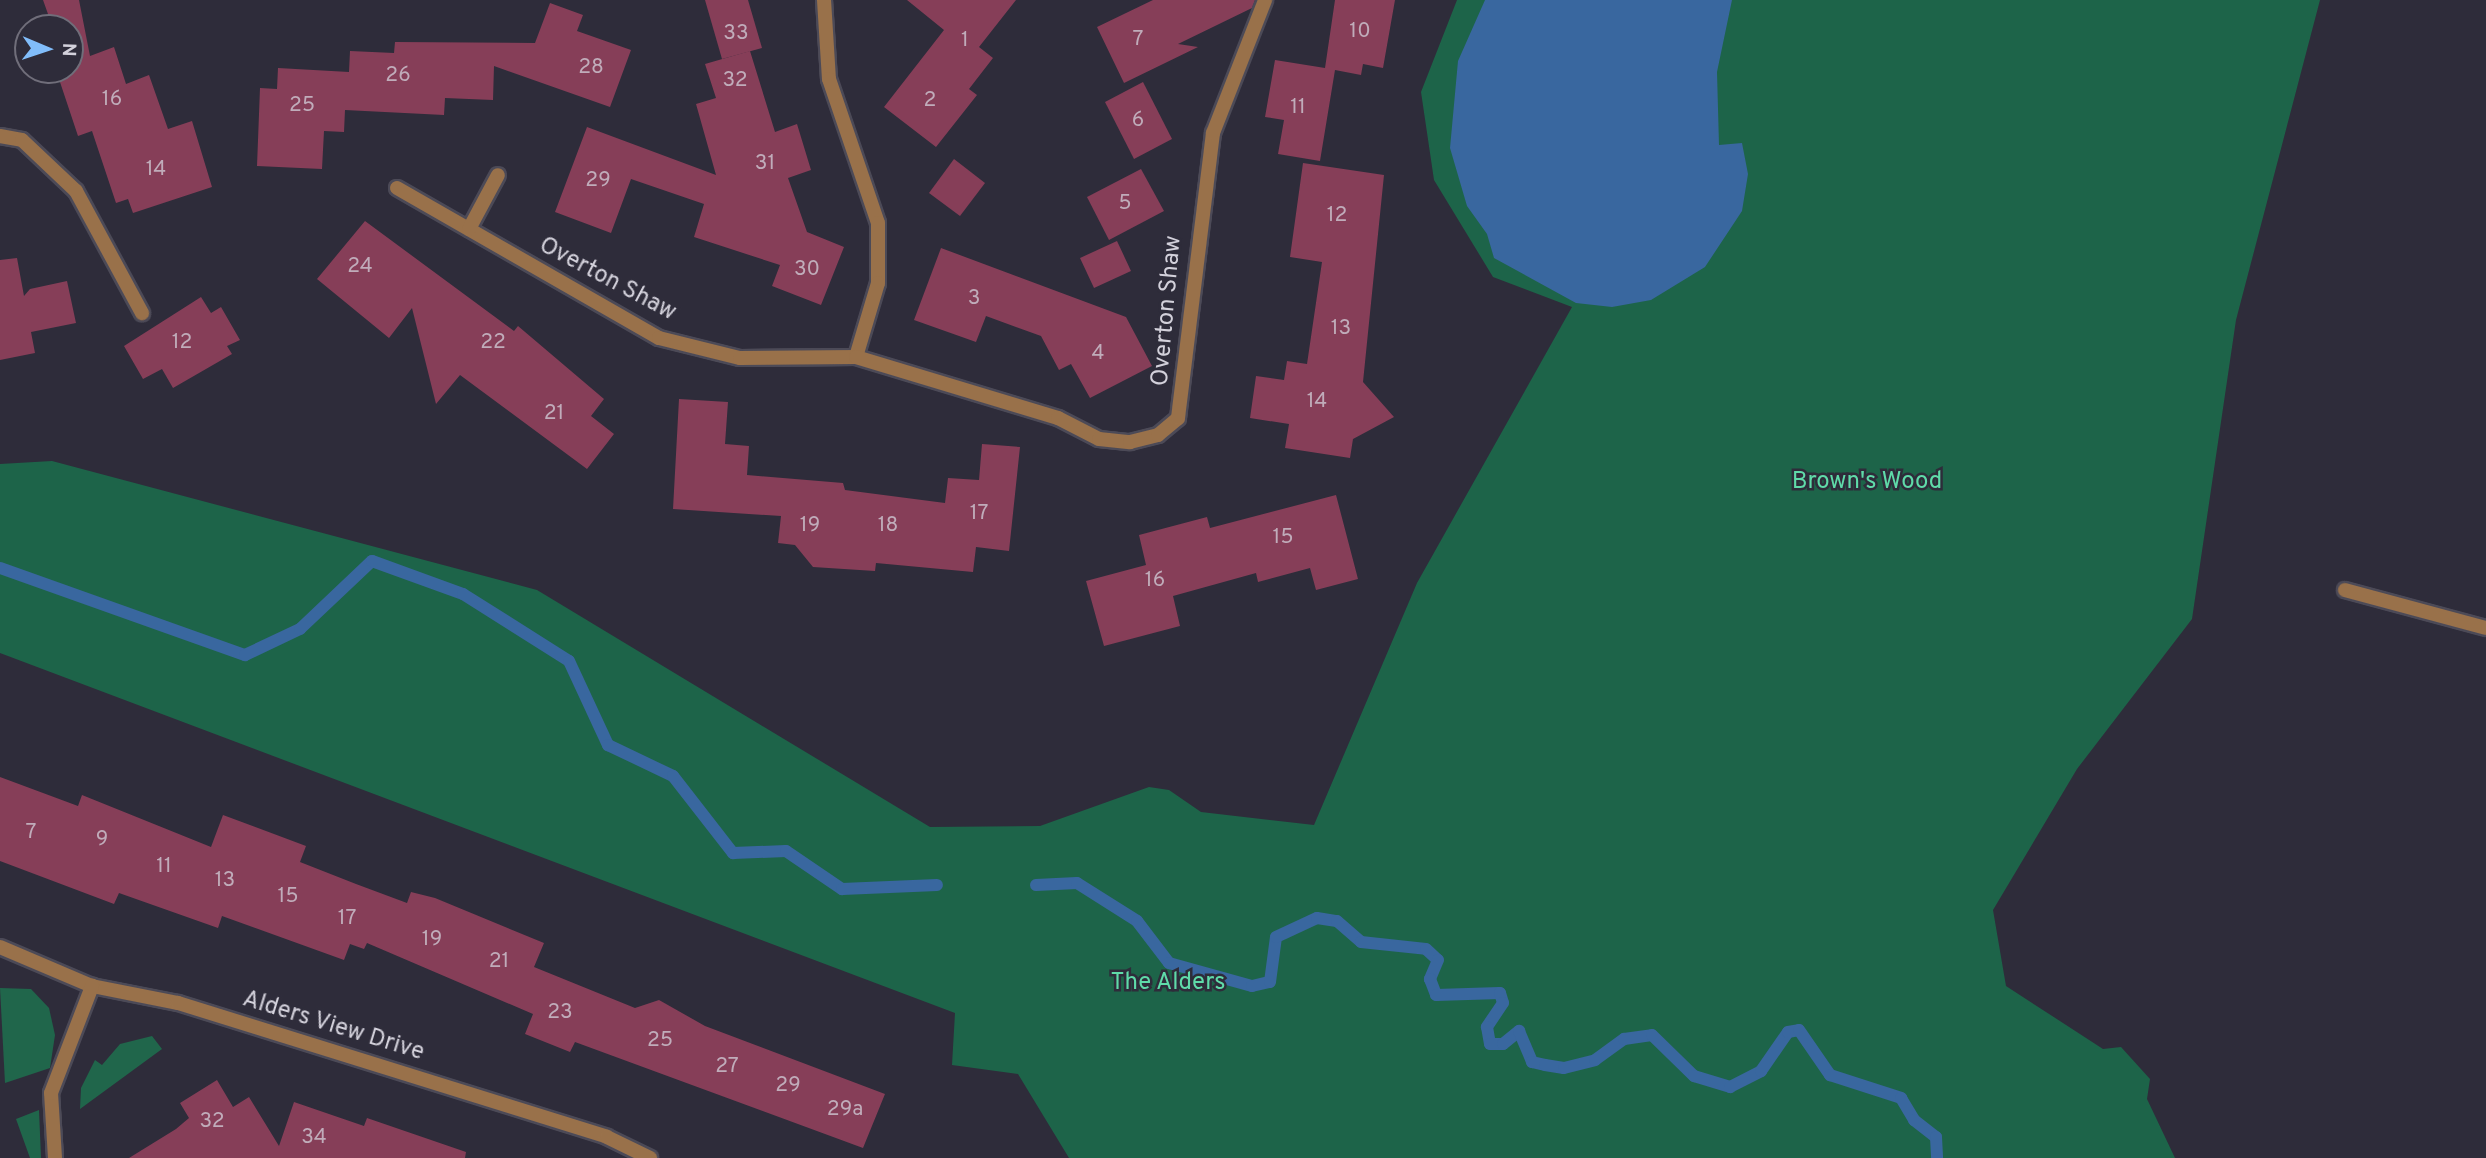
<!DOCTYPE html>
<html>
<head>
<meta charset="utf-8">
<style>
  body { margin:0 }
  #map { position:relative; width:2486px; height:1158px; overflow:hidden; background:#2e2c3a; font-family:Overpass,sans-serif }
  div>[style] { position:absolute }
  .green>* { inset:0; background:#20664b }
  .forest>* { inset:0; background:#1d6449 }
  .water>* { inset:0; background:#39679f }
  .stream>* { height:12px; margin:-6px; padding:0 6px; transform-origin:6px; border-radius:6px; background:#39679f }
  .building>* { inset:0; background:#863e58 }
  .roads { filter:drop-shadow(2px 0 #4c4a57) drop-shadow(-2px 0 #4c4a57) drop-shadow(0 2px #4c4a57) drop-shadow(0 -2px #4c4a57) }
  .lane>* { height:14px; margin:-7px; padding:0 7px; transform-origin:7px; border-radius:7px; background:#99714a }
  .street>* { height:14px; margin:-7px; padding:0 7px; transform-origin:7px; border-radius:7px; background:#99714a }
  span { translate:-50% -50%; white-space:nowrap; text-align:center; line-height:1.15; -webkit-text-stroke:5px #2e2c3a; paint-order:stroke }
  .number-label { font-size:21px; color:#c0acba }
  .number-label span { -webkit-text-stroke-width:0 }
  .street-label { font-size:24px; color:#d3d1db }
  .park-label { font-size:24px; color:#5fdba9 }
  .north { position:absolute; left:14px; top:14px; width:70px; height:70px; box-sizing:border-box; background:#2e2c3a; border:2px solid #706e7a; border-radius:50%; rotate:92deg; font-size:19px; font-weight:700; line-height:28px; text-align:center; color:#d3d1db }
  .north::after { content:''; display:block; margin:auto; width:24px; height:32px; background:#81bdfa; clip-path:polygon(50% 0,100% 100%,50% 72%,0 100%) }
</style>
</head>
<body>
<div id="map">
  <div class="green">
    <i style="clip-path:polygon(0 988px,31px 989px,49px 1008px,55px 1035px,50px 1068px,5px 1083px)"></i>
    <i style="clip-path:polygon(152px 1036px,162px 1049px,80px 1109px,81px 1088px,95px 1060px,102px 1065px,120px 1044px)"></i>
    <i style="clip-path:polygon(39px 1110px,41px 1158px,30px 1158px,16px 1119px)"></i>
  </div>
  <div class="forest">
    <i style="clip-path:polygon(1457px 0,2320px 0,2236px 320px,2192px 619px,2077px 769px,1993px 910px,2006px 986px,2103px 1049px,2121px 1047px,2150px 1079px,2147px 1099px,2175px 1158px,1069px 1158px,1018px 1074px,952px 1065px,955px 1013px,0 653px,0 464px,52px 461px,537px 590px,930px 827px,1040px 826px,1149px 787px,1169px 790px,1201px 812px,1314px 825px,1417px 583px,1572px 307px,1493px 277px,1434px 180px,1421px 92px)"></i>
  </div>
  <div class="water">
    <i style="clip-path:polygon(1485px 0,1732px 0,1717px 72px,1719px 145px,1742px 143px,1748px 174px,1742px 211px,1705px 267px,1651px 300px,1612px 307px,1576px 303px,1494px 258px,1487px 234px,1467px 206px,1450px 148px,1458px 61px)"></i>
  </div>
  <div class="stream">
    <i style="left:0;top:568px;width:260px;rotate:19.6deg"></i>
    <i style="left:245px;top:655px;width:61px;rotate:-25.3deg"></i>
    <i style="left:300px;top:629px;width:99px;rotate:-43.4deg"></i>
    <i style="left:372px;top:561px;width:97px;rotate:19.9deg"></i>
    <i style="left:463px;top:594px;width:125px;rotate:32.3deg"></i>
    <i style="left:569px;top:661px;width:93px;rotate:65.1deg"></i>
    <i style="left:608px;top:745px;width:72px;rotate:25.5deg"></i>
    <i style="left:673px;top:776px;width:98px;rotate:52.1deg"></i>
    <i style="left:733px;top:853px;width:53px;rotate:-2.2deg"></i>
    <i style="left:786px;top:851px;width:68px;rotate:34.2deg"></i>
    <i style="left:842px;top:889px;width:95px;rotate:-2.4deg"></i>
    <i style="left:1036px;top:885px;width:41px;rotate:-2.8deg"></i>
    <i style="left:1077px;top:883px;width:71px;rotate:32.3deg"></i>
    <i style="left:1137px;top:921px;width:53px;rotate:52.7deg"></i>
    <i style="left:1169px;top:963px;width:86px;rotate:15.5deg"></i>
    <i style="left:1252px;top:986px;width:18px;rotate:-13deg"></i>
    <i style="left:1270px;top:982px;width:45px;rotate:-82.4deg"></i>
    <i style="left:1276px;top:937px;width:45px;rotate:-24.9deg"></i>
    <i style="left:1317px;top:918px;width:20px;rotate:9deg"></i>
    <i style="left:1337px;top:921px;width:32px;rotate:41deg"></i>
    <i style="left:1361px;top:942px;width:65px;rotate:6.1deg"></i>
    <i style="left:1426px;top:949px;width:16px;rotate:43deg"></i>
    <i style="left:1438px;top:960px;width:21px;rotate:113deg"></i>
    <i style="left:1430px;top:979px;width:17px;rotate:69deg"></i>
    <i style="left:1436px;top:995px;width:64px;rotate:-1.8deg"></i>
    <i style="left:1500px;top:993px;width:10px;rotate:73deg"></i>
    <i style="left:1503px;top:1003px;width:29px;rotate:124deg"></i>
    <i style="left:1487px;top:1027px;width:17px;rotate:80deg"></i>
    <i style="left:1490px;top:1044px;width:13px"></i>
    <i style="left:1503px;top:1044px;width:21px;rotate:-39deg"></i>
    <i style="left:1519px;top:1031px;width:34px;rotate:67deg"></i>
    <i style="left:1532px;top:1062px;width:13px;rotate:13deg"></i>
    <i style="left:1545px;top:1065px;width:19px;rotate:9deg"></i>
    <i style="left:1564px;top:1068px;width:32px;rotate:-14deg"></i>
    <i style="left:1595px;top:1060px;width:36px;rotate:-36deg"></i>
    <i style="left:1624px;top:1039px;width:28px;rotate:-8deg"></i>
    <i style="left:1652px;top:1035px;width:59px;rotate:44.3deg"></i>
    <i style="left:1694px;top:1076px;width:38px;rotate:17deg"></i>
    <i style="left:1730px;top:1087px;width:35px;rotate:-27deg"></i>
    <i style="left:1761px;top:1071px;width:47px;rotate:-55.3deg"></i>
    <i style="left:1788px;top:1032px;width:11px;rotate:-10deg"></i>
    <i style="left:1799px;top:1030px;width:55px;rotate:55.4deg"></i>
    <i style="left:1830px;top:1075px;width:75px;rotate:17.9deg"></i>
    <i style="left:1901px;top:1098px;width:26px;rotate:59deg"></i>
    <i style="left:1914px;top:1120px;width:28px;rotate:38deg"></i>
    <i style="left:1936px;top:1137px;width:21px;rotate:87deg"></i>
  </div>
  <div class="building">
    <i style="clip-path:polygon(43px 0,79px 0,90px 56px,114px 47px,126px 84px,149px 75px,168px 129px,192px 121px,212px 187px,133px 213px,128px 199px,116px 203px,92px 131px,78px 136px,59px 79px,70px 75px,70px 28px,53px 28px)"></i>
    <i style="clip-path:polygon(705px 0,748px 0,762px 48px,722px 59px)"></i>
    <i style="clip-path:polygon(907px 0,1016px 0,979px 47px,993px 58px,969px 89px,977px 95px,936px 147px,884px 107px,944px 30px)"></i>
    <i style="clip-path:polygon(1153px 0,1255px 0,1252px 8px,1178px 44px,1198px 47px,1124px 83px,1097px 27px)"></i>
    <i style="clip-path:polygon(1335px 0,1395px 0,1383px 68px,1363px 64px,1361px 75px,1335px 70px,1320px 161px,1278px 154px,1284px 120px,1265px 117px,1275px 60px,1325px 68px)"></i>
    <i style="clip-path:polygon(550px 3px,583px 15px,577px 31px,631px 50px,610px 107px,494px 66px,493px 100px,445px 98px,444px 115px,345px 110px,344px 132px,324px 131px,322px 169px,257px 166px,260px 88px,277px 89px,278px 68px,349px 72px,350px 51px,394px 53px,395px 42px,535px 43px)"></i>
    <i style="clip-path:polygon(750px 51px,775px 132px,797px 124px,811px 170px,788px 178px,807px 232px,844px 247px,821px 305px,772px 286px,780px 265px,694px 237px,704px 204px,631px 179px,611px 233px,555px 212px,587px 127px,716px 175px,696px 104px,716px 98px,705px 64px)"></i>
    <i style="clip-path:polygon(1143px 82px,1172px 139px,1134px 159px,1105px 102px)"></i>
    <i style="clip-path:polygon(954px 159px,985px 183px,960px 216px,929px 193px)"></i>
    <i style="clip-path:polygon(1303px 163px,1384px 175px,1363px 382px,1394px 417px,1353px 439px,1350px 458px,1285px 448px,1289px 424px,1250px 418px,1256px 376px,1284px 380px,1287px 361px,1307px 364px,1322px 262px,1290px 257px)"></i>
    <i style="clip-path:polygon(1141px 169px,1164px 211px,1109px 240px,1087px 197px)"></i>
    <i style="clip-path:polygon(365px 221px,514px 331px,518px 326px,604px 399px,591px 416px,614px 434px,587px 469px,460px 375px,436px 404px,412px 308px,389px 338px,317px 279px)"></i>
    <i style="clip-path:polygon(1117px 241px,1131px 271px,1094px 288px,1080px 258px)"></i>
    <i style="clip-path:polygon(941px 248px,1126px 317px,1152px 366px,1090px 398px,1071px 364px,1059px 370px,1041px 336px,986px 316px,976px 342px,914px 320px)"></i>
    <i style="clip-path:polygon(17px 258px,24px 296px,30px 289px,67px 281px,76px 323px,31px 332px,35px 353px,0 360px,0 260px)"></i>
    <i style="clip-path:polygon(201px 297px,211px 313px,221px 307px,240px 340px,227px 346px,232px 354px,173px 388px,162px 369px,143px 379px,124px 346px)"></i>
    <i style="clip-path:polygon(679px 399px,728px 402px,725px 444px,749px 446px,747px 475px,843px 483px,845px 490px,945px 503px,948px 478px,979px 480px,982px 444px,1020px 447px,1009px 551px,976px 547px,973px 572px,876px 563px,875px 571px,813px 567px,795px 545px,778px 543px,781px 516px,673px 509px)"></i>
    <i style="clip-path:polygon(1336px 495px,1358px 579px,1316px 590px,1310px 568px,1258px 582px,1256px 573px,1173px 596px,1180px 626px,1104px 646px,1086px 581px,1146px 565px,1139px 535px,1207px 517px,1210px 528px)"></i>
    <i style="clip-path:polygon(0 777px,78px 806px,82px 795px,211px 847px,223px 815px,306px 846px,300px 862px,356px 884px,407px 903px,411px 892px,435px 898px,544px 943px,534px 967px,635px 1008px,659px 1000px,705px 1026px,885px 1094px,863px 1148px,575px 1042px,570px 1052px,525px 1034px,533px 1014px,367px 943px,364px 949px,350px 944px,344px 960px,222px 916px,218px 928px,119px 893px,114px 904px,0 861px)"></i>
    <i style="clip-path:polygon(217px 1080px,233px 1107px,249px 1097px,279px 1146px,294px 1102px,364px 1126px,367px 1118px,466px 1152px,465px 1158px,129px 1158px,176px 1129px,189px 1118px,180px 1103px)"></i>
  </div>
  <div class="roads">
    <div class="lane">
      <i style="left:2345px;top:590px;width:146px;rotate:15.1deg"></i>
    </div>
    <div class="street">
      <i style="left:824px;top:0;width:79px;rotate:86.4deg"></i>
      <i style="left:829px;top:79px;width:152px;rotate:71.2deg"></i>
      <i style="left:878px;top:223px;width:60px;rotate:90deg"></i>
      <i style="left:878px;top:283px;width:77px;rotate:106.6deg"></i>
      <i style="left:0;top:136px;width:22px;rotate:10deg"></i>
      <i style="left:22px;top:140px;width:74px;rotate:43.4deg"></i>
      <i style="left:76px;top:191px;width:139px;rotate:61.6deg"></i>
      <i style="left:397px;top:188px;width:302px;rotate:29.8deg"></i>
      <i style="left:659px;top:338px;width:83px;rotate:13.9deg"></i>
      <i style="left:740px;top:358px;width:116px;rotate:-0.5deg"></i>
      <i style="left:856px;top:357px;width:211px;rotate:16.8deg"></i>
      <i style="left:1058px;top:418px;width:46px;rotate:27.1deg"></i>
      <i style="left:1099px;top:439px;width:31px;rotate:6deg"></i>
      <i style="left:1130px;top:442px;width:29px;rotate:-14deg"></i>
      <i style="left:1158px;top:435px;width:26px;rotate:-40deg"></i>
      <i style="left:1178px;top:418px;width:287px;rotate:-83deg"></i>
      <i style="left:1213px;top:133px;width:143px;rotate:-68.6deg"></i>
      <i style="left:469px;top:229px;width:61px;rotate:-61.8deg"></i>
      <i style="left:0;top:947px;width:100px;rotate:23deg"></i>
      <i style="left:92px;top:986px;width:88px;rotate:11.2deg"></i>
      <i style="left:178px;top:1003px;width:449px;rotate:17.3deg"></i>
      <i style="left:607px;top:1137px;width:48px;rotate:26deg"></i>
      <i style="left:55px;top:1158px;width:65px;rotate:-93.5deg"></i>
      <i style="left:51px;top:1093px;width:115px;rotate:-69deg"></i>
    </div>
  </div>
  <div class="number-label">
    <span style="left:1360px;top:32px">10</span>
    <span style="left:736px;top:34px">33</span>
    <span style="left:1138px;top:40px">7</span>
    <span style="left:965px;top:41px">1</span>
    <span style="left:591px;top:68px">28</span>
    <span style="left:398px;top:76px">26</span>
    <span style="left:735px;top:81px">32</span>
    <span style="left:112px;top:100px">16</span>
    <span style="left:930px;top:101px">2</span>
    <span style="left:302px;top:106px">25</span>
    <span style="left:1298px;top:108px">11</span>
    <span style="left:1138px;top:121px">6</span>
    <span style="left:765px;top:164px">31</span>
    <span style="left:156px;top:170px">14</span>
    <span style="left:598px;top:181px">29</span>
    <span style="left:1125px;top:204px">5</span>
    <span style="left:1337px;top:216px">12</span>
    <span style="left:360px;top:267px">24</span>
    <span style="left:807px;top:270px">30</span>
    <span style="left:974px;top:299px">3</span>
    <span style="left:1341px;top:329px">13</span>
    <span style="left:182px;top:343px">12</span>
    <span style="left:493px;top:343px">22</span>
    <span style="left:1098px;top:354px">4</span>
    <span style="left:1317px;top:402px">14</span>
    <span style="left:554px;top:414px">21</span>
    <span style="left:979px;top:514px">17</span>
    <span style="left:810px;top:526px">19</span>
    <span style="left:888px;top:526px">18</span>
    <span style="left:1283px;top:538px">15</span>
    <span style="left:1155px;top:581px">16</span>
    <span style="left:31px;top:833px">7</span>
    <span style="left:102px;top:840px">9</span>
    <span style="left:164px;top:867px">11</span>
    <span style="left:225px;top:881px">13</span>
    <span style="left:288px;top:897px">15</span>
    <span style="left:347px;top:919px">17</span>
    <span style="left:432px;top:940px">19</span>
    <span style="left:499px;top:962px">21</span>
    <span style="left:560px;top:1013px">23</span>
    <span style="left:660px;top:1041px">25</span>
    <span style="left:727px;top:1067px">27</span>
    <span style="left:788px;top:1086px">29</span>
    <span style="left:845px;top:1110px">29a</span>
    <span style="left:212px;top:1122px">32</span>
    <span style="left:314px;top:1138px">34</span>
  </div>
  <div class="street-label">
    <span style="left:607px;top:280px;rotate:28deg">Overton Shaw</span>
    <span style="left:1168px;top:311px;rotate:-85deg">Overton Shaw</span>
    <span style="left:333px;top:1027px;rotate:17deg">Alders View Drive</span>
  </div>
  <div class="park-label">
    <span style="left:1867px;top:483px">Brown's Wood</span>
    <span style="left:1168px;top:984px">The Alders</span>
  </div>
  <div class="north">N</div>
</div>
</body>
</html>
